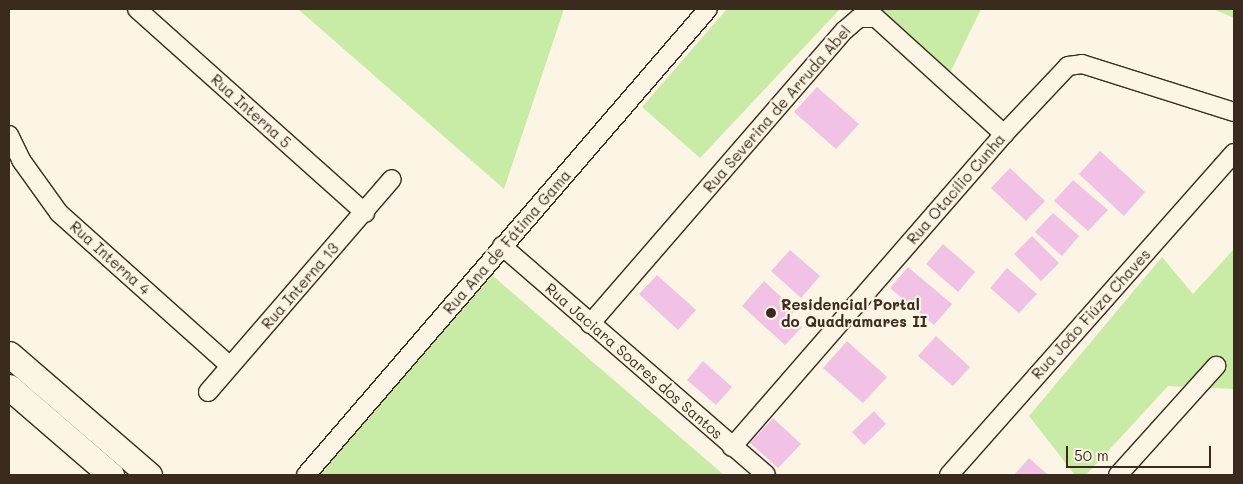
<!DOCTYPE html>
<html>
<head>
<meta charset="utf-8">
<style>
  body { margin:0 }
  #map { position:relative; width:1243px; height:484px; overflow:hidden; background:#fcf5e5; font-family:Mali,sans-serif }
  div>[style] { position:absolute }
  .green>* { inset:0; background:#c8eba5 }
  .building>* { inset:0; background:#f1c2e5 }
  .roads { filter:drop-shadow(1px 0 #3b2a1e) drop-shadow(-1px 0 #3b2a1e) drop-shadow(0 1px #3b2a1e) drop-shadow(0 -1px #3b2a1e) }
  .minor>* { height:18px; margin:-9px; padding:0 9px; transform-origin:9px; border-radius:9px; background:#fcf5e5 }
  .secondary>* { height:25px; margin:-12.5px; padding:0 12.5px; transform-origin:12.5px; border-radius:12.5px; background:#fcf5e5 }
  .dots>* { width:14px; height:14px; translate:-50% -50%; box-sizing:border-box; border:2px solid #fcf5e5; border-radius:50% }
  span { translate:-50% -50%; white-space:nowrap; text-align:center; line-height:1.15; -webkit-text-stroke:4.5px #fcf5e5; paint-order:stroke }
  .street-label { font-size:15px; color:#3b2a1e }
  .poi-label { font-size:15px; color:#3b2a1e; font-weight:700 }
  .left { translate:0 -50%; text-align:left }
  .frame { position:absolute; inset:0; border:10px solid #3b2a1e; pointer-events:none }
  .scale { position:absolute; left:1066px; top:446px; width:145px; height:22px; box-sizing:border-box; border:2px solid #3b2a1e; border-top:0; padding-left:6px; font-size:15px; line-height:18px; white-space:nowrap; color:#3b2a1e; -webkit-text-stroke:4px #fcf5e5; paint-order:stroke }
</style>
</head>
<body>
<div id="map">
  <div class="green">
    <i style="clip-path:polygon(298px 9px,564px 9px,504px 189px)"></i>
    <i style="clip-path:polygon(727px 9px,840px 9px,700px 158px,642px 107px)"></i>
    <i style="clip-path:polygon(871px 9px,981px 9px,949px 75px)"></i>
    <i style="clip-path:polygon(1213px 9px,1234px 9px,1234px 18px)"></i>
    <i style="clip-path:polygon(1234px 249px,1234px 389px,1168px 386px,1086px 475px,1075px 475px,1029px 416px,1162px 257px,1193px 294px)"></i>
    <i style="clip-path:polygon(492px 276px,493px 276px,724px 475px,318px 475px)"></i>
  </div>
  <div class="building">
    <i style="clip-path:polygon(817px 87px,859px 124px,836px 149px,794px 112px)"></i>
    <i style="clip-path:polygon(1100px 151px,1145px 192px,1124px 216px,1079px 174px)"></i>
    <i style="clip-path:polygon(1010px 168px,1045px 201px,1026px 221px,991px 188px)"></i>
    <i style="clip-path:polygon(1073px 180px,1108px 210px,1088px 231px,1054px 201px)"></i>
    <i style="clip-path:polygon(1053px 213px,1079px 236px,1062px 256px,1035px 232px)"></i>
    <i style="clip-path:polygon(1032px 236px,1059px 263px,1041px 281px,1014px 254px)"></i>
    <i style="clip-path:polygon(943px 244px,975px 272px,958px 292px,926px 264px)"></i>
    <i style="clip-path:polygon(790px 250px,820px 276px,801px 298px,771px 271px)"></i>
    <i style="clip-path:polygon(908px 267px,952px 304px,934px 325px,890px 288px)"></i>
    <i style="clip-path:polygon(1007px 268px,1037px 294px,1019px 313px,990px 288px)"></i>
    <i style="clip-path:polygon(657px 275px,696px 310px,678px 330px,639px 294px)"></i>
    <i style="clip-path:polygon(764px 281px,795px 310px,790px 316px,802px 327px,785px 345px,742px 306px)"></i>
    <i style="clip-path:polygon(936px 336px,970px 367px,953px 386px,918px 356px)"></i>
    <i style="clip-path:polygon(847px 341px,887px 377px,863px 403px,823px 368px)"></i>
    <i style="clip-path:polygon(703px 361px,732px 387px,716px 405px,687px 380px)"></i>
    <i style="clip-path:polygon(874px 411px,886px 424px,864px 445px,852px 432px)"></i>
    <i style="clip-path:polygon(773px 418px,801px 444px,778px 468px,750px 443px)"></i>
    <i style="clip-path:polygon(1029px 458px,1048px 475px,1014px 475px)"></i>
  </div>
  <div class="roads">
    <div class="minor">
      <i style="left:137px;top:9px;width:306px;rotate:41.8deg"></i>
      <i style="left:9px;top:135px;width:28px;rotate:64deg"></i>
      <i style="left:21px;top:160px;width:65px;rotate:54.4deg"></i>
      <i style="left:59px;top:213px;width:229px;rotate:41.8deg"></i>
      <i style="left:502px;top:246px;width:349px;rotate:40.9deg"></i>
      <i style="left:590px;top:324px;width:389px;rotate:-49.1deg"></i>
      <i style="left:845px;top:30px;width:18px;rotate:-41deg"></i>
      <i style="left:859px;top:18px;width:17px"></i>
      <i style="left:876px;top:18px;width:173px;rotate:42.2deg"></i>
      <i style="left:208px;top:392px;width:281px;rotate:-49.2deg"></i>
      <i style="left:732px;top:447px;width:415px;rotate:-49deg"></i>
      <i style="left:1004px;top:134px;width:93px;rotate:-46.7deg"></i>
      <i style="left:1068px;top:66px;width:14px;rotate:-8deg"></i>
      <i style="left:1082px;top:64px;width:159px;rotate:17.5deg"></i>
      <i style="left:306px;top:475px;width:615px;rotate:-49.22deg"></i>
      <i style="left:949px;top:475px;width:430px;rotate:-48.5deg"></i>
      <i style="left:1118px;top:475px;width:147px;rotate:-48deg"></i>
    </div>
    <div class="secondary">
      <i style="left:9px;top:354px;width:185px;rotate:40.8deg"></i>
      <i style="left:9px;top:387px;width:135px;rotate:40.8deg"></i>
    </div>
  </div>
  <div class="dots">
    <i style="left:771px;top:313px;background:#3b2a1e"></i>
  </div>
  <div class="street-label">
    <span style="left:777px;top:109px;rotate:-49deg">Rua Severina de Arruda Abel</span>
    <span style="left:251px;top:111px;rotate:42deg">Rua Interna 5</span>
    <span style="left:956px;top:189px;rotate:-49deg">Rua Otacílio Cunha</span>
    <span style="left:507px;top:242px;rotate:-49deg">Rua Ana de Fátima Gama</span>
    <span style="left:110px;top:258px;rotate:42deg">Rua Interna 4</span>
    <span style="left:300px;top:286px;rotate:-49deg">Rua Interna 13</span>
    <span style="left:1091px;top:314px;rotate:-48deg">Rua João Fiúza Chaves</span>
    <span style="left:634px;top:361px;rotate:41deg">Rua Jaciara Soares dos Santos</span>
  </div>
  <div class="poi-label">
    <span class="left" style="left:781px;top:313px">Residencial Portal<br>do Quadramares II</span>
  </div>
  <div class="frame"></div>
  <div class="scale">50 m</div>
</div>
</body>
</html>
